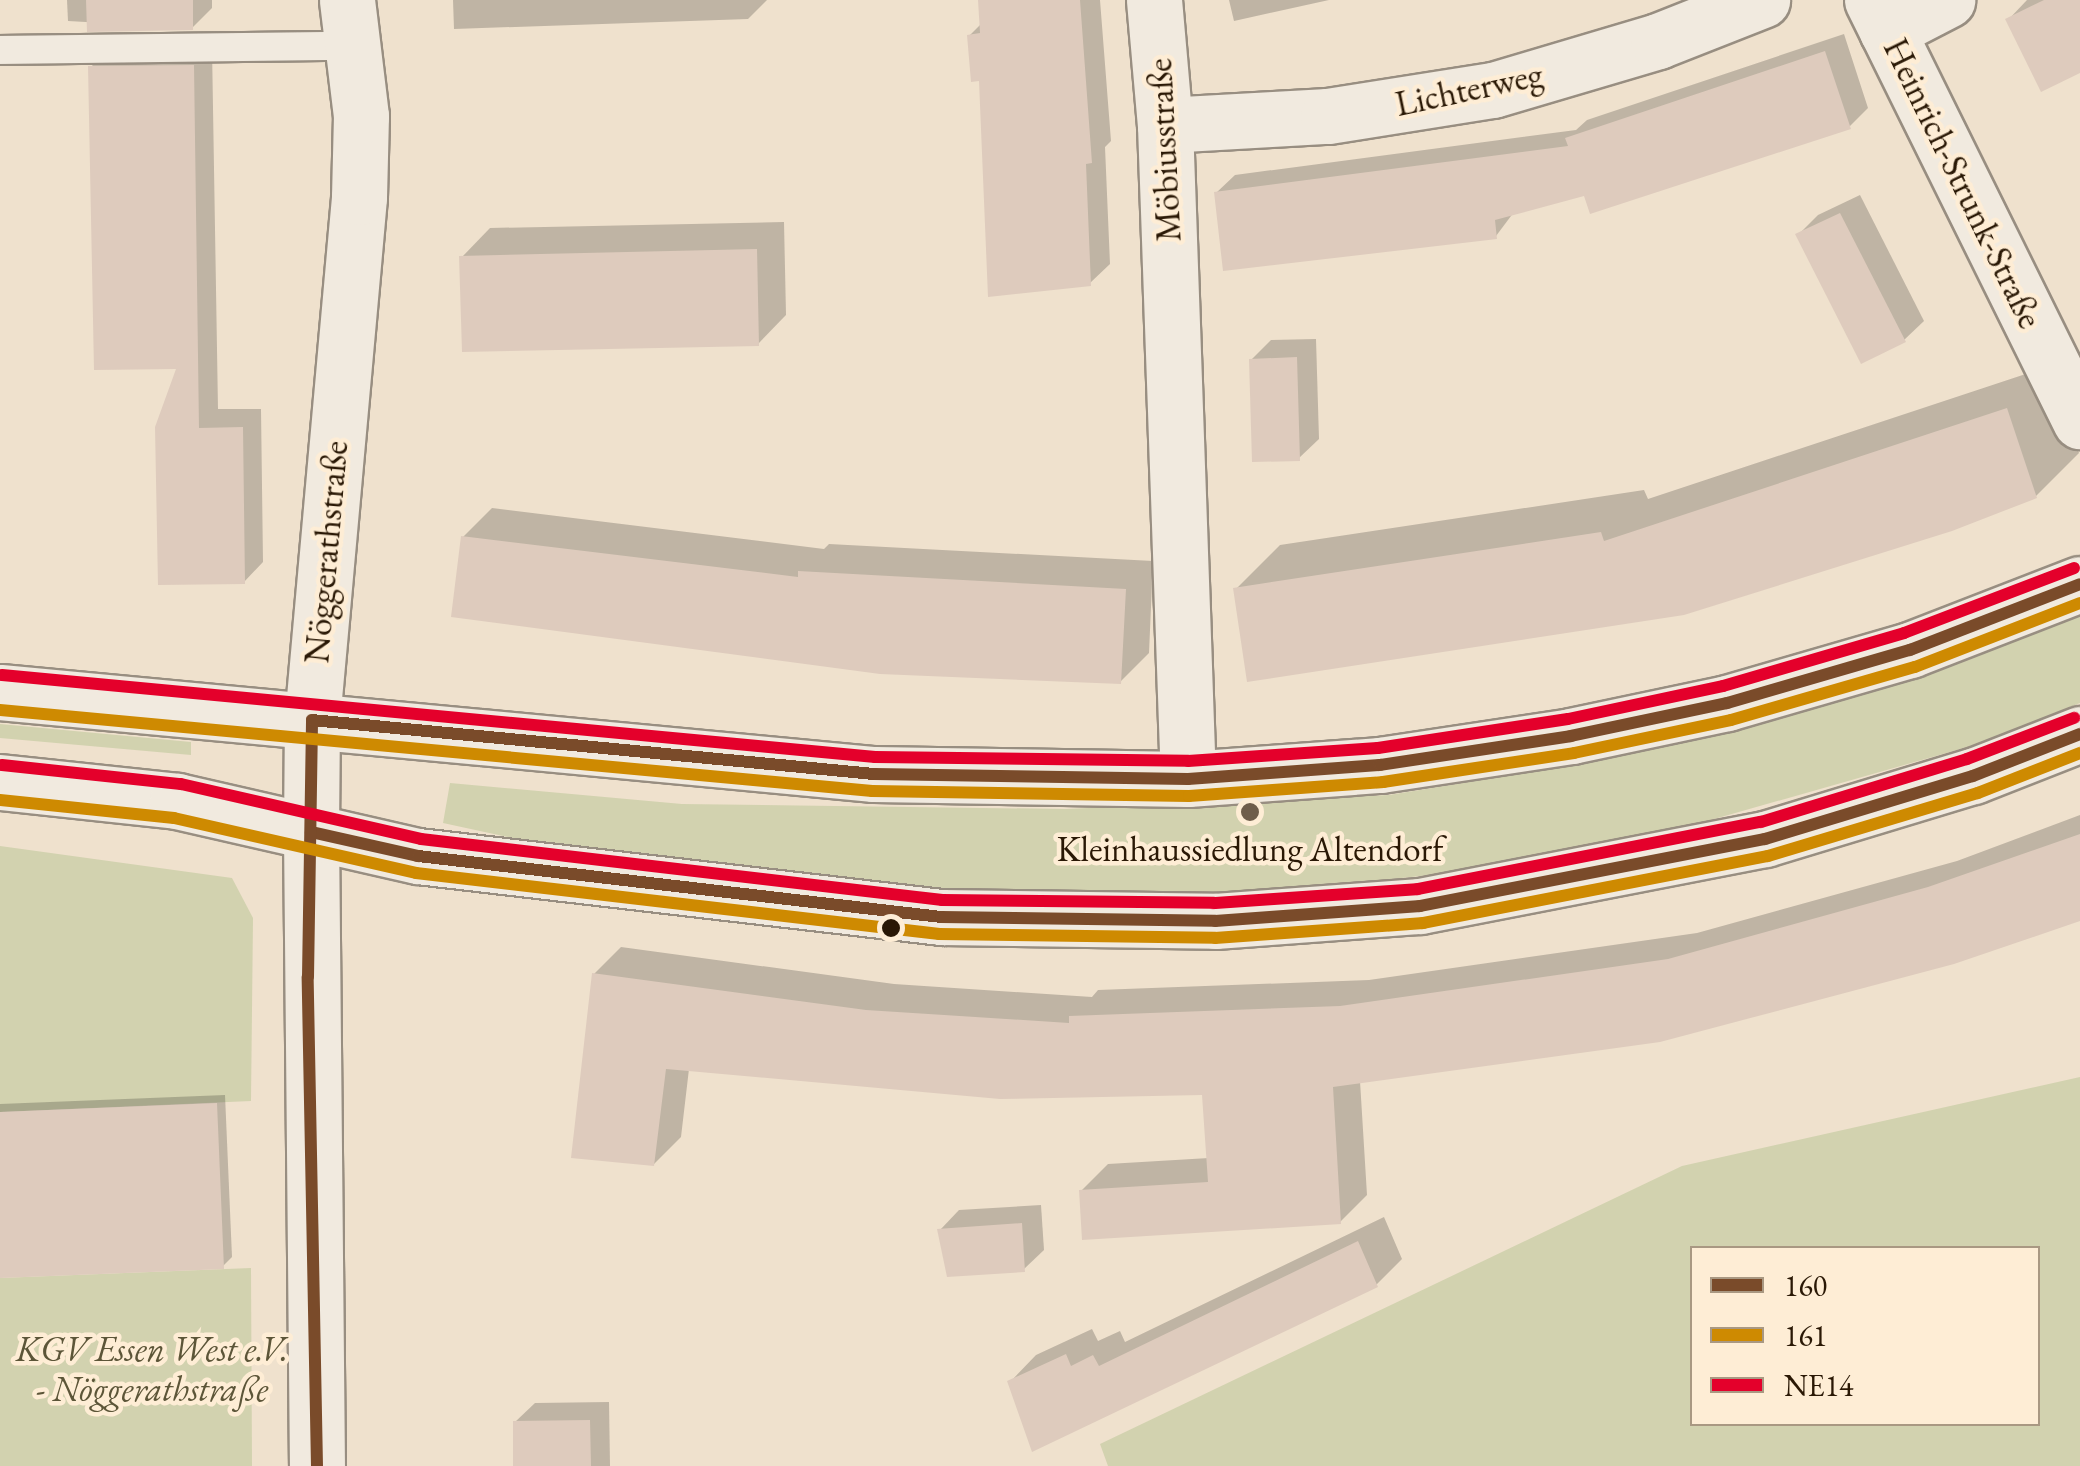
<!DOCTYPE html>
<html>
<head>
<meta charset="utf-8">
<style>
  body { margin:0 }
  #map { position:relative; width:2080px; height:1466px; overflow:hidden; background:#efe1cd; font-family:"EB Garamond",serif }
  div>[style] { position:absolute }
  .green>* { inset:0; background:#d2d2af }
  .shadow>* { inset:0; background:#0003 }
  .building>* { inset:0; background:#decbbd }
  .roads { filter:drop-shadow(2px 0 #988e81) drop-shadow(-2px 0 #988e81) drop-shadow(0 2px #988e81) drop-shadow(0 -2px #988e81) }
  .service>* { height:28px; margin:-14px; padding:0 14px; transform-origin:14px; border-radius:14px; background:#f1eadf }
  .minor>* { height:55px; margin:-27.5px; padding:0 27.5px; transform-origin:27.5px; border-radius:27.5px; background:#f1eadf }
  .tertiary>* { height:55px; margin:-27.5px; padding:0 27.5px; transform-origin:27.5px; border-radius:27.5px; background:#f1eadf }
  .secondary>* { height:55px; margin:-27.5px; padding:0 27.5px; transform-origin:27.5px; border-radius:27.5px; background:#f1eadf }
  .bus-1>* { height:12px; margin:-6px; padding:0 6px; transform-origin:6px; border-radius:6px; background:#7a4b2a }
  .bus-2>* { height:12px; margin:-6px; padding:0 6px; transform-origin:6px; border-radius:6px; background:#ce8a01 }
  .bus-3>* { height:12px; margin:-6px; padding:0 6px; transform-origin:6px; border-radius:6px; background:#e4002b }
  .dots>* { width:28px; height:28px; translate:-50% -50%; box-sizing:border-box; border:5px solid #feedd5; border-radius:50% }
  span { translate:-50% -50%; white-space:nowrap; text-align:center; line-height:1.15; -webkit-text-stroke:9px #feedd5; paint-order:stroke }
  .street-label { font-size:35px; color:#2a1805 }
  .poi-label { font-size:35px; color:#2a1805 }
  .park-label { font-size:35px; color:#5c5538; font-style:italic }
  .legend { position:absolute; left:1690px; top:1246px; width:350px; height:180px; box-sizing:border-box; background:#feedd5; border:2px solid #a99882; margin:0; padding:12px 18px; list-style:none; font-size:30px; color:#2a1805 }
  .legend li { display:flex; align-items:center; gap:20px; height:50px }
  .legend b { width:50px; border:2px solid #a99882 }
</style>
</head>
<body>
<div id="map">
  <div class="green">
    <i style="clip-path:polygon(2080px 614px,2080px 703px,1978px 744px,1651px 837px,1430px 875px,1251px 894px,1047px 898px,870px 887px,535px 843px,443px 823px,450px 783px,682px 804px,1066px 809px,1389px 795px,1580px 764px,1785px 716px)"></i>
    <i style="clip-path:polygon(0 724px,191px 742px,191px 755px,0 738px)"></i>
    <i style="clip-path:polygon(0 846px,232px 878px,253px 918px,251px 1101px,0 1112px)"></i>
    <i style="clip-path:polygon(evenodd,2080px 1077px,2080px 1466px,1108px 1466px,1100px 1444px,1682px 1166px,2080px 1077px,1692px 1248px,2038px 1248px,2038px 1424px,1692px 1424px,1692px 1248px)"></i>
    <i style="clip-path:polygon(251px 1268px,252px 1466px,0 1466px,0 1278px)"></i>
  </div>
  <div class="shadow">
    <i style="clip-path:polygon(67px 0,212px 0,212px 8px,192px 28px,68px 21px)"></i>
    <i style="clip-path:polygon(453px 0,767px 0,748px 19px,454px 29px)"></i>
    <i style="clip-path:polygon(980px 0,1100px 0,1111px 141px,1105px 147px,1110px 264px,1090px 283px,981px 78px,969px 36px,982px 23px)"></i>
    <i style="clip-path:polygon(1229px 0,1329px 0,1234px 21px)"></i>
    <i style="clip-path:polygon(2027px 0,2080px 0,2080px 70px,2008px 20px)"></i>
    <i style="clip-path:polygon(1844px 34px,1868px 108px,1849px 127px,1514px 212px,1496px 236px,1216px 193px,1235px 175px,1576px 130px,1587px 120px)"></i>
    <i style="clip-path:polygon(212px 47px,218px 409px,261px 409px,263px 562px,244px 582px,90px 68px,109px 48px)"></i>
    <i style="clip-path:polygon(1860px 195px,1924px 321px,1904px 340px,1798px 235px,1818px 215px)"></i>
    <i style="clip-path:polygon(784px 222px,786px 315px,758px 344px,462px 257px,490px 228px)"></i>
    <i style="clip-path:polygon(1316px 339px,1319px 439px,1299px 458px,1251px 360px,1271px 340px)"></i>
    <i style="clip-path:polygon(2050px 366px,2079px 453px,2036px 496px,1236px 589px,1280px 545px,1644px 490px,1648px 499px)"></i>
    <i style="clip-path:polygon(492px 508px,824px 549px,829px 544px,1153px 561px,1149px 653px,1120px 682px,463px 537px)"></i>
    <i style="clip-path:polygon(2080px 815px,2080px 918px,1360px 1081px,1367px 1195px,1340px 1222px,1081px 1191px,1108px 1164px,1209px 1158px,1204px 1092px,689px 1069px,681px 1137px,654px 1164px,594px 974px,621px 947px,894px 984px,1092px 997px,1098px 990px,1369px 980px,1697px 933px,1957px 861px)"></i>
    <i style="clip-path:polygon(225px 1095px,232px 1257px,223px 1266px,0 1275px,0 1104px)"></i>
    <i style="clip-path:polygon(1041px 1205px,1044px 1250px,1024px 1269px,940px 1230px,959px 1210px)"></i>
    <i style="clip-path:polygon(1384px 1217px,1402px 1259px,1376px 1285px,1034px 1449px,1010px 1382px,1036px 1355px,1092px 1329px,1098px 1341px,1120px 1331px,1125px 1342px)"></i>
    <i style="clip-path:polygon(609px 1402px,610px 1466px,516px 1466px,515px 1422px,535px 1403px)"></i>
  </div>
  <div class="building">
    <i style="clip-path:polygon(86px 0,193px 0,193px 30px,87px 32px)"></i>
    <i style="clip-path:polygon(978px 0,1080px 0,1092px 163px,1086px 164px,1091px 286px,988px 297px,979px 81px,971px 82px,967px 35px,980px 33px)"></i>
    <i style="clip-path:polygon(2044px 0,2080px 0,2080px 73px,2041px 92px,2005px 19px)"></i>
    <i style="clip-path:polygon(1825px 51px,1851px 129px,1590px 214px,1584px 196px,1495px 220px,1497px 239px,1223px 271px,1214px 192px,1568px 146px,1565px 138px)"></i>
    <i style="clip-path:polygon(194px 65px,199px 428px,243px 427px,245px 584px,158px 585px,155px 427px,176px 369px,94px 370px,88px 66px)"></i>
    <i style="clip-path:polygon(1840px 213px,1906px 342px,1861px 364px,1795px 234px)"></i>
    <i style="clip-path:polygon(757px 249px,759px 346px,462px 352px,459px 256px)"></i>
    <i style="clip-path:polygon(1297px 357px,1300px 461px,1252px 462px,1249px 359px)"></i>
    <i style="clip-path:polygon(2007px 408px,2037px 498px,1952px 531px,1684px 615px,1247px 682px,1233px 588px,1601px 532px,1604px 541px)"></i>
    <i style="clip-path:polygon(461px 536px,798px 577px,798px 571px,1126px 589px,1121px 684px,880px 674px,451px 617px)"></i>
    <i style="clip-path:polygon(2080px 834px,2080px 921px,1954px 964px,1660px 1042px,1333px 1087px,1341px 1224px,1082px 1240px,1079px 1190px,1208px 1182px,1202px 1095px,1000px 1099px,666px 1069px,654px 1166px,571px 1158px,592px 973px,866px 1010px,1069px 1023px,1069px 1016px,1340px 1006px,1668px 959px,1928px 887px)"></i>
    <i style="clip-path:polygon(217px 1103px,224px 1269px,0 1278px,0 1112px)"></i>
    <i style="clip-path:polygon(1022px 1223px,1025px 1272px,947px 1277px,937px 1229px)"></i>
    <i style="clip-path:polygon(1358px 1241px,1378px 1287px,1032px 1452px,1007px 1381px,1066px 1354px,1071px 1366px,1093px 1355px,1099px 1366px)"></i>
    <i style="clip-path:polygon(590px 1420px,591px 1466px,513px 1466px,513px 1421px)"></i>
  </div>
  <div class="roads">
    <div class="service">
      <i style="left:0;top:50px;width:352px;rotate:-0.7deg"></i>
    </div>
    <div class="minor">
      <i style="left:1154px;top:0;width:125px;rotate:85deg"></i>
      <i style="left:1165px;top:125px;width:654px;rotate:87.99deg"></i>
      <i style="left:1872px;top:0;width:470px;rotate:63.7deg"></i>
      <i style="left:1887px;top:31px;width:68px;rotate:-27.3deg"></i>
      <i style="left:1165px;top:125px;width:163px;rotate:-3.2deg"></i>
      <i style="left:1328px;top:116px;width:167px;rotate:-9deg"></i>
      <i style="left:1493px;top:90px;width:172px;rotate:-16.5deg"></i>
      <i style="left:1658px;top:41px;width:112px;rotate:-21.5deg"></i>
      <i style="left:312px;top:720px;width:525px;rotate:-84.86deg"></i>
      <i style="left:359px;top:197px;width:81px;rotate:-88.6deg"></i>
      <i style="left:361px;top:116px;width:117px;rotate:-96.9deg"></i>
      <i style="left:311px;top:832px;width:634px;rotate:89.46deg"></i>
    </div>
    <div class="tertiary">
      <i style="left:311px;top:832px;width:112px;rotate:-89.5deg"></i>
    </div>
    <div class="secondary">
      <i style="left:0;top:692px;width:878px;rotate:5.36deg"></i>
      <i style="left:874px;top:774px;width:314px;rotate:0.9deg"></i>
      <i style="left:1188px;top:779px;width:193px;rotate:-4.2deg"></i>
      <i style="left:1380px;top:765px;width:193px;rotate:-8.6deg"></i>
      <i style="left:1571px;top:736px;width:159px;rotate:-11.9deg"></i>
      <i style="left:1727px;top:703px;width:191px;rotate:-16.2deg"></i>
      <i style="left:1910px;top:650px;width:182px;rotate:-21.2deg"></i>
      <i style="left:0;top:782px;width:178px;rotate:6.1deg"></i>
      <i style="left:177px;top:801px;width:247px;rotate:12.9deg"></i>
      <i style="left:418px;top:856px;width:527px;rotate:6.65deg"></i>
      <i style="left:941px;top:917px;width:274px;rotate:0.8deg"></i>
      <i style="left:1215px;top:921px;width:206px;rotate:-4.2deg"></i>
      <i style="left:1420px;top:906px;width:351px;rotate:-11deg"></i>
      <i style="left:1765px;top:839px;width:217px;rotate:-16.9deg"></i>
      <i style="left:1973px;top:776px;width:115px;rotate:-21.4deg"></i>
    </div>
  </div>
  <div class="bus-1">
    <i style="left:311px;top:832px;width:110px;rotate:12.6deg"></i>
    <i style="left:418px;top:856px;width:527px;rotate:6.65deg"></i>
    <i style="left:941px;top:917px;width:274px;rotate:0.8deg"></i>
    <i style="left:1215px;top:921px;width:206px;rotate:-4.2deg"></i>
    <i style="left:1420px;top:906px;width:351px;rotate:-11deg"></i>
    <i style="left:1765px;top:839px;width:217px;rotate:-16.9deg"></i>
    <i style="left:1973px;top:776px;width:115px;rotate:-21.4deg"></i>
    <i style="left:317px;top:1466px;width:489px;rotate:-91.1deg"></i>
    <i style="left:308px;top:977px;width:257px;rotate:-89.1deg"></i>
    <i style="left:312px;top:720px;width:565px;rotate:5.49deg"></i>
    <i style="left:874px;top:774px;width:314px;rotate:0.9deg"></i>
    <i style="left:1188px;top:779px;width:193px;rotate:-4.2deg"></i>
    <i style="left:1380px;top:765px;width:193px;rotate:-8.6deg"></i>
    <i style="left:1571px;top:736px;width:159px;rotate:-11.9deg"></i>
    <i style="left:1727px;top:703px;width:191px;rotate:-16.2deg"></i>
    <i style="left:1910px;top:650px;width:182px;rotate:-21.2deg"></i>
  </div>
  <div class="bus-2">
    <i style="left:0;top:710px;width:876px;rotate:5.31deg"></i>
    <i style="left:872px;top:791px;width:317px;rotate:0.9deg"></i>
    <i style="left:1189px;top:796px;width:195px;rotate:-4.1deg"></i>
    <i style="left:1383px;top:782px;width:193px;rotate:-8.6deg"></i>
    <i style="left:1574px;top:753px;width:160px;rotate:-11.9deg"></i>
    <i style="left:1731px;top:720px;width:191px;rotate:-16.1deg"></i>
    <i style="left:1915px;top:667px;width:177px;rotate:-21.2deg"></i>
    <i style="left:0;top:800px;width:175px;rotate:5.9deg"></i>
    <i style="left:174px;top:818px;width:248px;rotate:12.8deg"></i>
    <i style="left:416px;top:873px;width:527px;rotate:6.65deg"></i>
    <i style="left:939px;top:934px;width:276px;rotate:0.8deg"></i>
    <i style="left:1215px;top:938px;width:209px;rotate:-4.1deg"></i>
    <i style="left:1423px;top:923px;width:351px;rotate:-11deg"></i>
    <i style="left:1768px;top:856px;width:219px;rotate:-16.7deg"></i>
    <i style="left:1978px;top:793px;width:110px;rotate:-21.4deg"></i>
  </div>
  <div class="bus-3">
    <i style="left:2px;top:675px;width:877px;rotate:5.37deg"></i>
    <i style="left:875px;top:757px;width:313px;rotate:0.7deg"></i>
    <i style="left:1188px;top:761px;width:190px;rotate:-3.9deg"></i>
    <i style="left:1378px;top:748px;width:192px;rotate:-8.7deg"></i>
    <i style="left:1568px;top:719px;width:158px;rotate:-12deg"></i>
    <i style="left:1723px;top:686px;width:189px;rotate:-16.3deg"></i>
    <i style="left:1904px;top:633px;width:182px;rotate:-20.9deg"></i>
    <i style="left:2px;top:765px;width:180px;rotate:6.1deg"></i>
    <i style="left:181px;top:784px;width:246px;rotate:12.9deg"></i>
    <i style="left:421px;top:839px;width:525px;rotate:6.68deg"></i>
    <i style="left:942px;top:900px;width:272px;rotate:0.6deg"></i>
    <i style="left:1214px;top:903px;width:204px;rotate:-3.9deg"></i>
    <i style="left:1418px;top:889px;width:349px;rotate:-11.1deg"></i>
    <i style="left:1761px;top:822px;width:215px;rotate:-17deg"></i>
    <i style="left:1967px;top:759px;width:115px;rotate:-21deg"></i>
  </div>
  <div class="dots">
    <i style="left:1250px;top:812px;background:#6f5e4b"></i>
    <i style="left:891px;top:928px;background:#2a1805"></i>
  </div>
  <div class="street-label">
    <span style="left:1469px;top:89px;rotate:-12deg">Lichterweg</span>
    <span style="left:1164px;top:150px;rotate:-93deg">Möbiusstraße</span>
    <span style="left:1963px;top:183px;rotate:64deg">Heinrich-Strunk-Straße</span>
    <span style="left:326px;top:552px;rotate:-85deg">Nöggerathstraße</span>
  </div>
  <div class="poi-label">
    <span style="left:1250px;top:849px">Kleinhaussiedlung Altendorf</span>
  </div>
  <div class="park-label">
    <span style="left:152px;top:1369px">KGV Essen West e.V.<br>- Nöggerathstraße</span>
  </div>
  <ul class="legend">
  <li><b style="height:12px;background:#7a4b2a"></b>160</li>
  <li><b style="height:12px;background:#ce8a01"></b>161</li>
  <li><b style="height:12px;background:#e4002b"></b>NE14</li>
  </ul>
</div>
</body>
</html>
